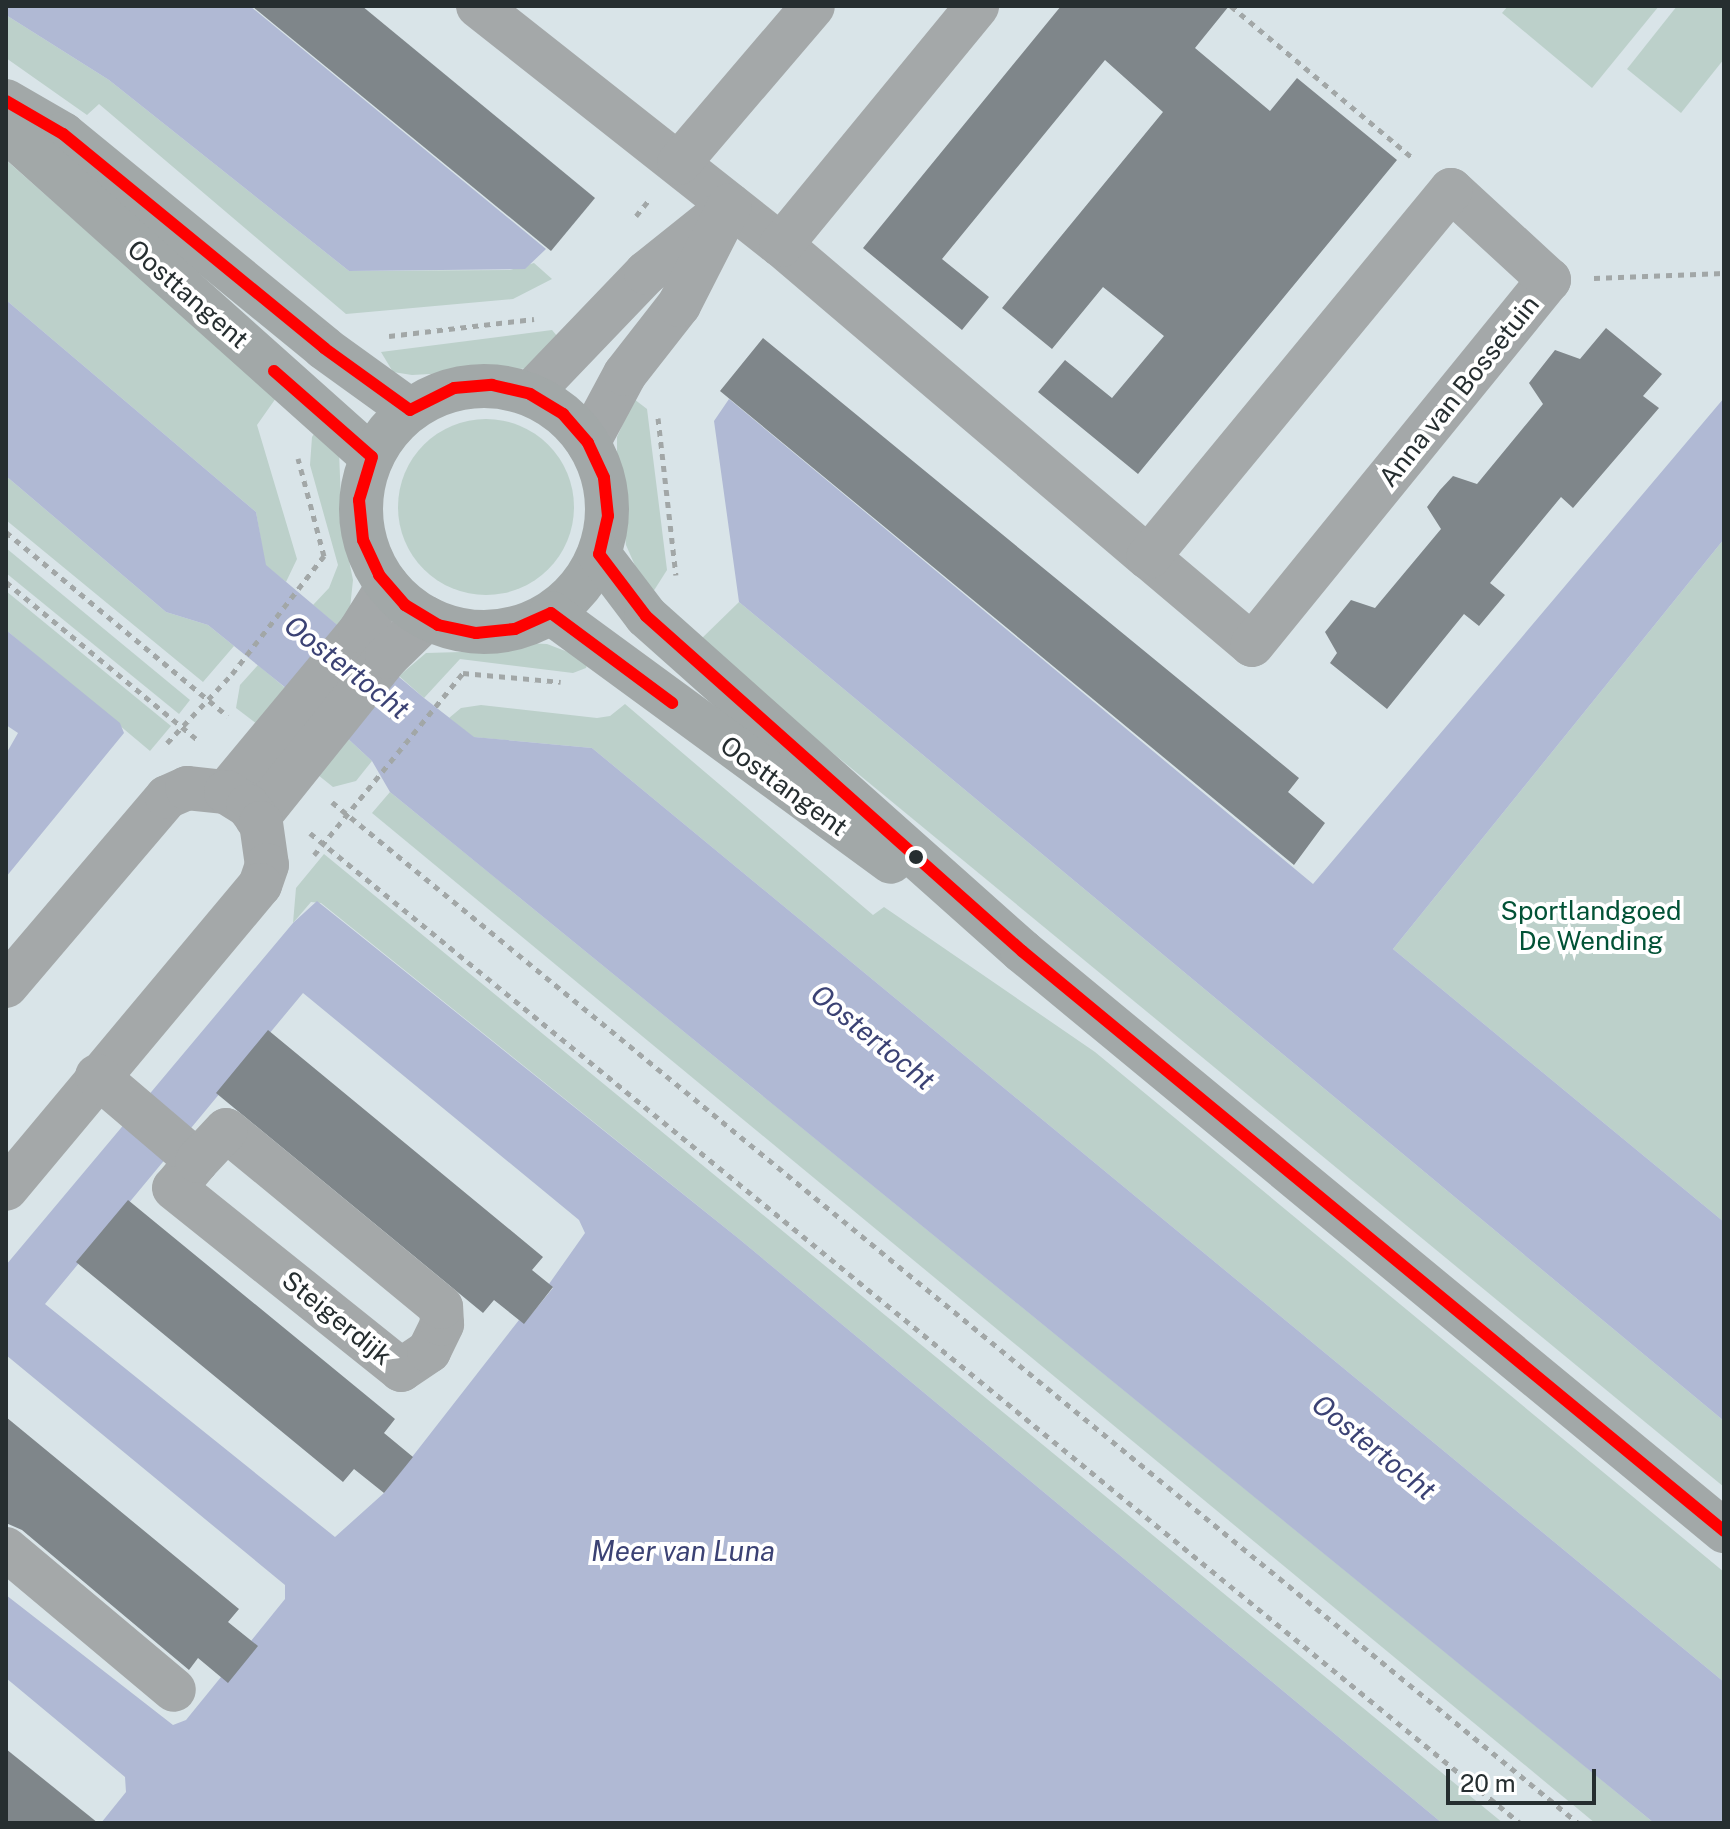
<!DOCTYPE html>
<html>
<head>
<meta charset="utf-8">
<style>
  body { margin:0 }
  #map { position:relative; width:1730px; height:1829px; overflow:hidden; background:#d9e4e8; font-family:"Public Sans",sans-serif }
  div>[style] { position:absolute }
  .green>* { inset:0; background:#bcd0ca }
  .round { border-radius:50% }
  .water>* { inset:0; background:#b0b9d4 }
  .building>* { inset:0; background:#7f868a }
  .path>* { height:5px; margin-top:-2.5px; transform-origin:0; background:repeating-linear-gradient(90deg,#a2a7a7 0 6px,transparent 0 12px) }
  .street>* { height:44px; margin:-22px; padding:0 22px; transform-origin:22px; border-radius:22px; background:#a4a8a9 }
  .secondary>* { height:44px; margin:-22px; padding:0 22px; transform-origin:22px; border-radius:22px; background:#a2a8a8 }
  .secondary>.ring { margin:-22px; padding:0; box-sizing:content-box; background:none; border:44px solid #a2a8a8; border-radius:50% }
  .bus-1>* { height:12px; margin:-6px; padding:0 6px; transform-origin:6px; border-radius:6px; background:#f00 }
  .dots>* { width:22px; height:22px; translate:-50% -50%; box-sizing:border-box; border:4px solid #fff; border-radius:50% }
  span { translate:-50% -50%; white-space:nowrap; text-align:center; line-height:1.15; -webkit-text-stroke:8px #fff; paint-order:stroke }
  .street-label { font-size:26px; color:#262e30 }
  .park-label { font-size:26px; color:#025236 }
  .water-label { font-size:28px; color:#3b4274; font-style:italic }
  .frame { position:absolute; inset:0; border:8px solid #262e30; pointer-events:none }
  .scale { position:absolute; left:1446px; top:1769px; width:150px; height:36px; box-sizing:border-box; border:4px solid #262e30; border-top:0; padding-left:10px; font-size:24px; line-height:28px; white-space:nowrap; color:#262e30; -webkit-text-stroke:6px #fff; paint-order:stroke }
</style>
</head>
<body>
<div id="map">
  <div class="green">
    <i style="clip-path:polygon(1508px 6px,1659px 6px,1592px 88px,1502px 13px)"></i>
    <i style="clip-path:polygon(1677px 6px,1724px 6px,1724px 59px,1681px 113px,1627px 69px)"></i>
    <i style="clip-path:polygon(6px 15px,109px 80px,349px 271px,510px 270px,534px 263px,552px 279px,513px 299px,346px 314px,99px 104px,87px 115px,6px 58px)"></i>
    <i style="clip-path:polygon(6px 160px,276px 398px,257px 425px,297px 559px,286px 582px,265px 565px,256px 512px,6px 300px)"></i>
    <i style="clip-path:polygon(552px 330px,563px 343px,536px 368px,412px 375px,393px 372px,381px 352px)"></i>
    <i style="clip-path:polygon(634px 399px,647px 409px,667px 570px,653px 592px,640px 577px,626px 545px,617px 470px,617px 437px)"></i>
    <i class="round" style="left:398px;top:419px;width:176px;height:176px"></i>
    <i style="clip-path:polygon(319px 426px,339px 452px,342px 526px,353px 580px,350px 608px,338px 626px,313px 605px,329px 588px,338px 565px,310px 465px,312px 437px)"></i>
    <i style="clip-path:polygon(6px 476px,166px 612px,208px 625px,234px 646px,203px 682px,6px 520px)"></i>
    <i style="clip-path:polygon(1724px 539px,1724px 1222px,1393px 949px)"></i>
    <i style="clip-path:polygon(6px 548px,190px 700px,179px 714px,6px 573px)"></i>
    <i style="clip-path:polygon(6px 591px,171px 726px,150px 751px,6px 630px)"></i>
    <i style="clip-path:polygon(739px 602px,1724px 1421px,1724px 1487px,698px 642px)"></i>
    <i style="clip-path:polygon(523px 643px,547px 644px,589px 660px,586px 668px,573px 673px,460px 659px,424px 698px,399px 676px,426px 653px,496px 651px)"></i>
    <i style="clip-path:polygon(258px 665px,289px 691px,257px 724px,236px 708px,240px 685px)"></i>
    <i style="clip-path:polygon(625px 704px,873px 915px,884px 907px,1095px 1052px,1724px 1572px,1724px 1682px,592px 748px,473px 737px,449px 718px,461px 708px,481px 705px,597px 718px,610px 716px)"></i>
    <i style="clip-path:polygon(344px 735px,372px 761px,356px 781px,333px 787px,313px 771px)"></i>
    <i style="clip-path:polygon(390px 792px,1559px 1745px,1654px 1823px,1595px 1823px,372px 813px)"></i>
    <i style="clip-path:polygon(324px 854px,1503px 1823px,1442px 1823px,738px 1238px,321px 903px,311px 902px,293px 923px,296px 888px)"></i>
  </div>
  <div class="water">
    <i style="clip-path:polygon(6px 6px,250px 6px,546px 249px,525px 269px,349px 271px,109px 80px,6px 15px)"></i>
    <i style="clip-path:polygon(6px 300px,256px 512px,266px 565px,424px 698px,474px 737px,592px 748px,1724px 1682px,1724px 1823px,1654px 1823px,390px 792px,372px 761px,344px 735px,208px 625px,166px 612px,6px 476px)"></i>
    <i style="clip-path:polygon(1724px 398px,1724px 539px,1393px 949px,1724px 1222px,1724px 1421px,739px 602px,714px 421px,729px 399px,1313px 884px)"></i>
    <i style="clip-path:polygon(6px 630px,120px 723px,124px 733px,6px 877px,6px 754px,18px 733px,6px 725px)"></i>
    <i style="clip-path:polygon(evenodd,317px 901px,738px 1238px,1442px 1823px,101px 1823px,126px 1792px,125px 1777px,6px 1678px,6px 1595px,173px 1725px,186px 1720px,221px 1677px,228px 1682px,251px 1641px,285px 1599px,285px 1585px,6px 1355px,6px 1265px,293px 923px,317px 901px,303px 993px,579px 1220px,585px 1233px,549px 1284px,553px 1288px,524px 1323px,519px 1320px,384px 1493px,335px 1537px,45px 1304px,303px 993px)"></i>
  </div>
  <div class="building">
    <i style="clip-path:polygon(252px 6px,362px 6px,595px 198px,551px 251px)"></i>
    <i style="clip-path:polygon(1061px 6px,1229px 6px,1195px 48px,1270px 111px,1297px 78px,1397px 160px,1138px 474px,1038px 392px,1065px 360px,1112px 398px,1164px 336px,1103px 287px,1052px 349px,1002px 308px,1163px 112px,1105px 60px,942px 259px,989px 297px,962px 330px,863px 248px)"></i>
    <i style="clip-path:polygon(1606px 328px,1662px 374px,1643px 396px,1659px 408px,1573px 508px,1561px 497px,1490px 583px,1505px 595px,1479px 626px,1464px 614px,1387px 709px,1330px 663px,1337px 653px,1325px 632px,1351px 600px,1375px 608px,1441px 529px,1427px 507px,1440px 490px,1453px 476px,1477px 484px,1543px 404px,1529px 383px,1555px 350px,1580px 359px)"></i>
    <i style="clip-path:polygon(763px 338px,1299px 778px,1288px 792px,1325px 823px,1294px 865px,720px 391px)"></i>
    <i style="clip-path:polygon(268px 1030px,543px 1257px,532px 1270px,553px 1287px,524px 1324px,494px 1300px,483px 1313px,216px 1093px)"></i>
    <i style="clip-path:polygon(128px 1200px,395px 1419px,384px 1433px,413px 1457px,384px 1493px,354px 1469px,343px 1482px,76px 1262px)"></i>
    <i style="clip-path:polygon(6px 1417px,239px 1609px,228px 1622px,258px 1646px,228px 1683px,198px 1658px,189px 1670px,22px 1530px,6px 1523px)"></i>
    <i style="clip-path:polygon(6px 1749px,98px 1823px,6px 1823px)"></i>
  </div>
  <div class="path">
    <i style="left:1231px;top:6px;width:239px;rotate:39.9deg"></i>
    <i style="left:636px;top:216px;width:22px;rotate:-51deg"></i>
    <i style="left:1594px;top:278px;width:130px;rotate:-2.2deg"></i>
    <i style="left:389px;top:336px;width:146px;rotate:-6.7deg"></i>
    <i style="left:658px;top:418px;width:158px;rotate:83.5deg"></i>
    <i style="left:6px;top:532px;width:288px;rotate:39.7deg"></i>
    <i style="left:6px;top:582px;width:249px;rotate:39.5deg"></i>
    <i style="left:167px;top:743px;width:95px;rotate:-46.7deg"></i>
    <i style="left:232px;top:674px;width:150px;rotate:-52.1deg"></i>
    <i style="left:324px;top:556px;width:101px;rotate:-104.9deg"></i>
    <i style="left:332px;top:802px;width:1611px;rotate:39.33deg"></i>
    <i style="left:310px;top:833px;width:1563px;rotate:39.29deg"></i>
    <i style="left:314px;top:855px;width:235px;rotate:-50.7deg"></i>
    <i style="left:463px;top:673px;width:98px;rotate:5.2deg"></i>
  </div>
  <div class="street">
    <i style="left:478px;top:6px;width:386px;rotate:38.3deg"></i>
    <i style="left:781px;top:245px;width:482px;rotate:40.4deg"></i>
    <i style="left:1148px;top:557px;width:136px;rotate:40.2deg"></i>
    <i style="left:1252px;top:645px;width:471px;rotate:-50.9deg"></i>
    <i style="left:1549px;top:280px;width:133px;rotate:-137.4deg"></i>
    <i style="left:1451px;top:190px;width:476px;rotate:129.5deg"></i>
    <i style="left:679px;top:163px;width:206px;rotate:-49.5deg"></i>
    <i style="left:781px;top:245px;width:309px;rotate:-50.6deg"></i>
    <i style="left:530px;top:394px;width:168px;rotate:-46.2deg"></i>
    <i style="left:646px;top:273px;width:90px;rotate:-38.7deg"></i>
    <i style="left:588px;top:443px;width:78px;rotate:-61.8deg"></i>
    <i style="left:625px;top:374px;width:88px;rotate:-52deg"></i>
    <i style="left:679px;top:305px;width:112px;rotate:-63deg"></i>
    <i style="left:226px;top:792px;width:209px;rotate:-50.2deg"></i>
    <i style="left:360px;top:631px;width:53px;rotate:-58.1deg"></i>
    <i style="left:257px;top:819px;width:208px;rotate:-51.3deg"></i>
    <i style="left:387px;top:657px;width:56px;rotate:-44.3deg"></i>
    <i style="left:6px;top:986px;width:248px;rotate:-49.6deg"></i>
    <i style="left:167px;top:797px;width:22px;rotate:-24deg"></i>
    <i style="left:187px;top:788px;width:39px;rotate:6deg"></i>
    <i style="left:226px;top:792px;width:26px;rotate:32deg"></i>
    <i style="left:248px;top:806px;width:21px;rotate:53deg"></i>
    <i style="left:261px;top:823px;width:42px;rotate:81.9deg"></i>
    <i style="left:267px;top:865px;width:21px;rotate:109deg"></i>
    <i style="left:260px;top:885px;width:396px;rotate:129.9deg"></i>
    <i style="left:97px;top:1076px;width:131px;rotate:40.4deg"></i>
    <i style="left:197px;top:1161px;width:35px;rotate:130deg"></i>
    <i style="left:174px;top:1188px;width:291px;rotate:38.7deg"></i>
    <i style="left:401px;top:1370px;width:34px;rotate:-34deg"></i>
    <i style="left:429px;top:1351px;width:30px;rotate:-64deg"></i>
    <i style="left:442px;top:1324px;width:17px;rotate:-93deg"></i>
    <i style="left:441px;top:1307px;width:278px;rotate:-140.5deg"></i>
    <i style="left:226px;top:1130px;width:42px;rotate:133.1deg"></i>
    <i style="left:6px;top:1549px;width:219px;rotate:40deg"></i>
  </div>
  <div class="secondary">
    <i style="left:6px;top:101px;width:66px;rotate:30.1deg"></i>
    <i style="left:63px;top:134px;width:338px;rotate:39.3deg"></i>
    <i style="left:324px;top:348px;width:106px;rotate:35.8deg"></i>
    <i style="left:6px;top:130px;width:491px;rotate:41.8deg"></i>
    <i class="ring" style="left:361px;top:386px;width:202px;height:202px"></i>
    <i style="left:599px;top:554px;width:78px;rotate:52.8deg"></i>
    <i style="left:646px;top:616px;width:504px;rotate:41.7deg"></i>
    <i style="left:1022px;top:951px;width:911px;rotate:39.56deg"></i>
    <i style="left:551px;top:613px;width:421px;rotate:36.2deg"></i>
  </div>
  <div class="bus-1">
    <i style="left:6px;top:101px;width:66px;rotate:30.1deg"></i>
    <i style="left:63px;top:134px;width:338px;rotate:39.3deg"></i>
    <i style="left:324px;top:348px;width:106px;rotate:35.8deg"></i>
    <i style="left:410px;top:410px;width:49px;rotate:-26.6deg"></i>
    <i style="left:454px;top:388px;width:38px;rotate:-5deg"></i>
    <i style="left:492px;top:385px;width:39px;rotate:13deg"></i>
    <i style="left:530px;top:394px;width:39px;rotate:31deg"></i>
    <i style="left:563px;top:414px;width:38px;rotate:49deg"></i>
    <i style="left:588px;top:443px;width:38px;rotate:65deg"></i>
    <i style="left:604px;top:478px;width:38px;rotate:84deg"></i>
    <i style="left:608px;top:516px;width:39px;rotate:103deg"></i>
    <i style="left:599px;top:554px;width:78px;rotate:52.8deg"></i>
    <i style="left:646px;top:616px;width:504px;rotate:41.7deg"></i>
    <i style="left:1022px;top:951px;width:911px;rotate:39.56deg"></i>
    <i style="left:274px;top:371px;width:130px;rotate:41.3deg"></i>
    <i style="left:372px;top:457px;width:45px;rotate:106.8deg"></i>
    <i style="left:359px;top:500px;width:40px;rotate:84.3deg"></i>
    <i style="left:363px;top:540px;width:38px;rotate:65deg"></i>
    <i style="left:379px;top:575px;width:40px;rotate:49deg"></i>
    <i style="left:405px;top:605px;width:39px;rotate:31deg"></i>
    <i style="left:438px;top:625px;width:39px;rotate:12deg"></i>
    <i style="left:476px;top:633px;width:39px;rotate:-6deg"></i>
    <i style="left:515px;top:629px;width:39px;rotate:-24deg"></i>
    <i style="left:551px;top:613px;width:151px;rotate:36.6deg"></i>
  </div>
  <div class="dots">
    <i style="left:916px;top:857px;background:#262e30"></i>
  </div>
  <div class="street-label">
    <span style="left:188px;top:294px;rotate:41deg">Oosttangent</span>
    <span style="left:1459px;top:391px;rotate:-51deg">Anna van Bossetuin</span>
    <span style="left:784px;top:786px;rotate:36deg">Oosttangent</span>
    <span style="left:337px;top:1318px;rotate:39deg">Steigerdijk</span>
  </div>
  <div class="park-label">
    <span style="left:1591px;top:926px">Sportlandgoed<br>De Wending</span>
  </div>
  <div class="water-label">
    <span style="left:347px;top:667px;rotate:38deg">Oostertocht</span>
    <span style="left:873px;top:1037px;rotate:39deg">Oostertocht</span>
    <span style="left:1374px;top:1447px;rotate:39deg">Oostertocht</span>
    <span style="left:683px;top:1551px">Meer van Luna</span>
  </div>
  <div class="frame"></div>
  <div class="scale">20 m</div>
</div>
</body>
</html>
